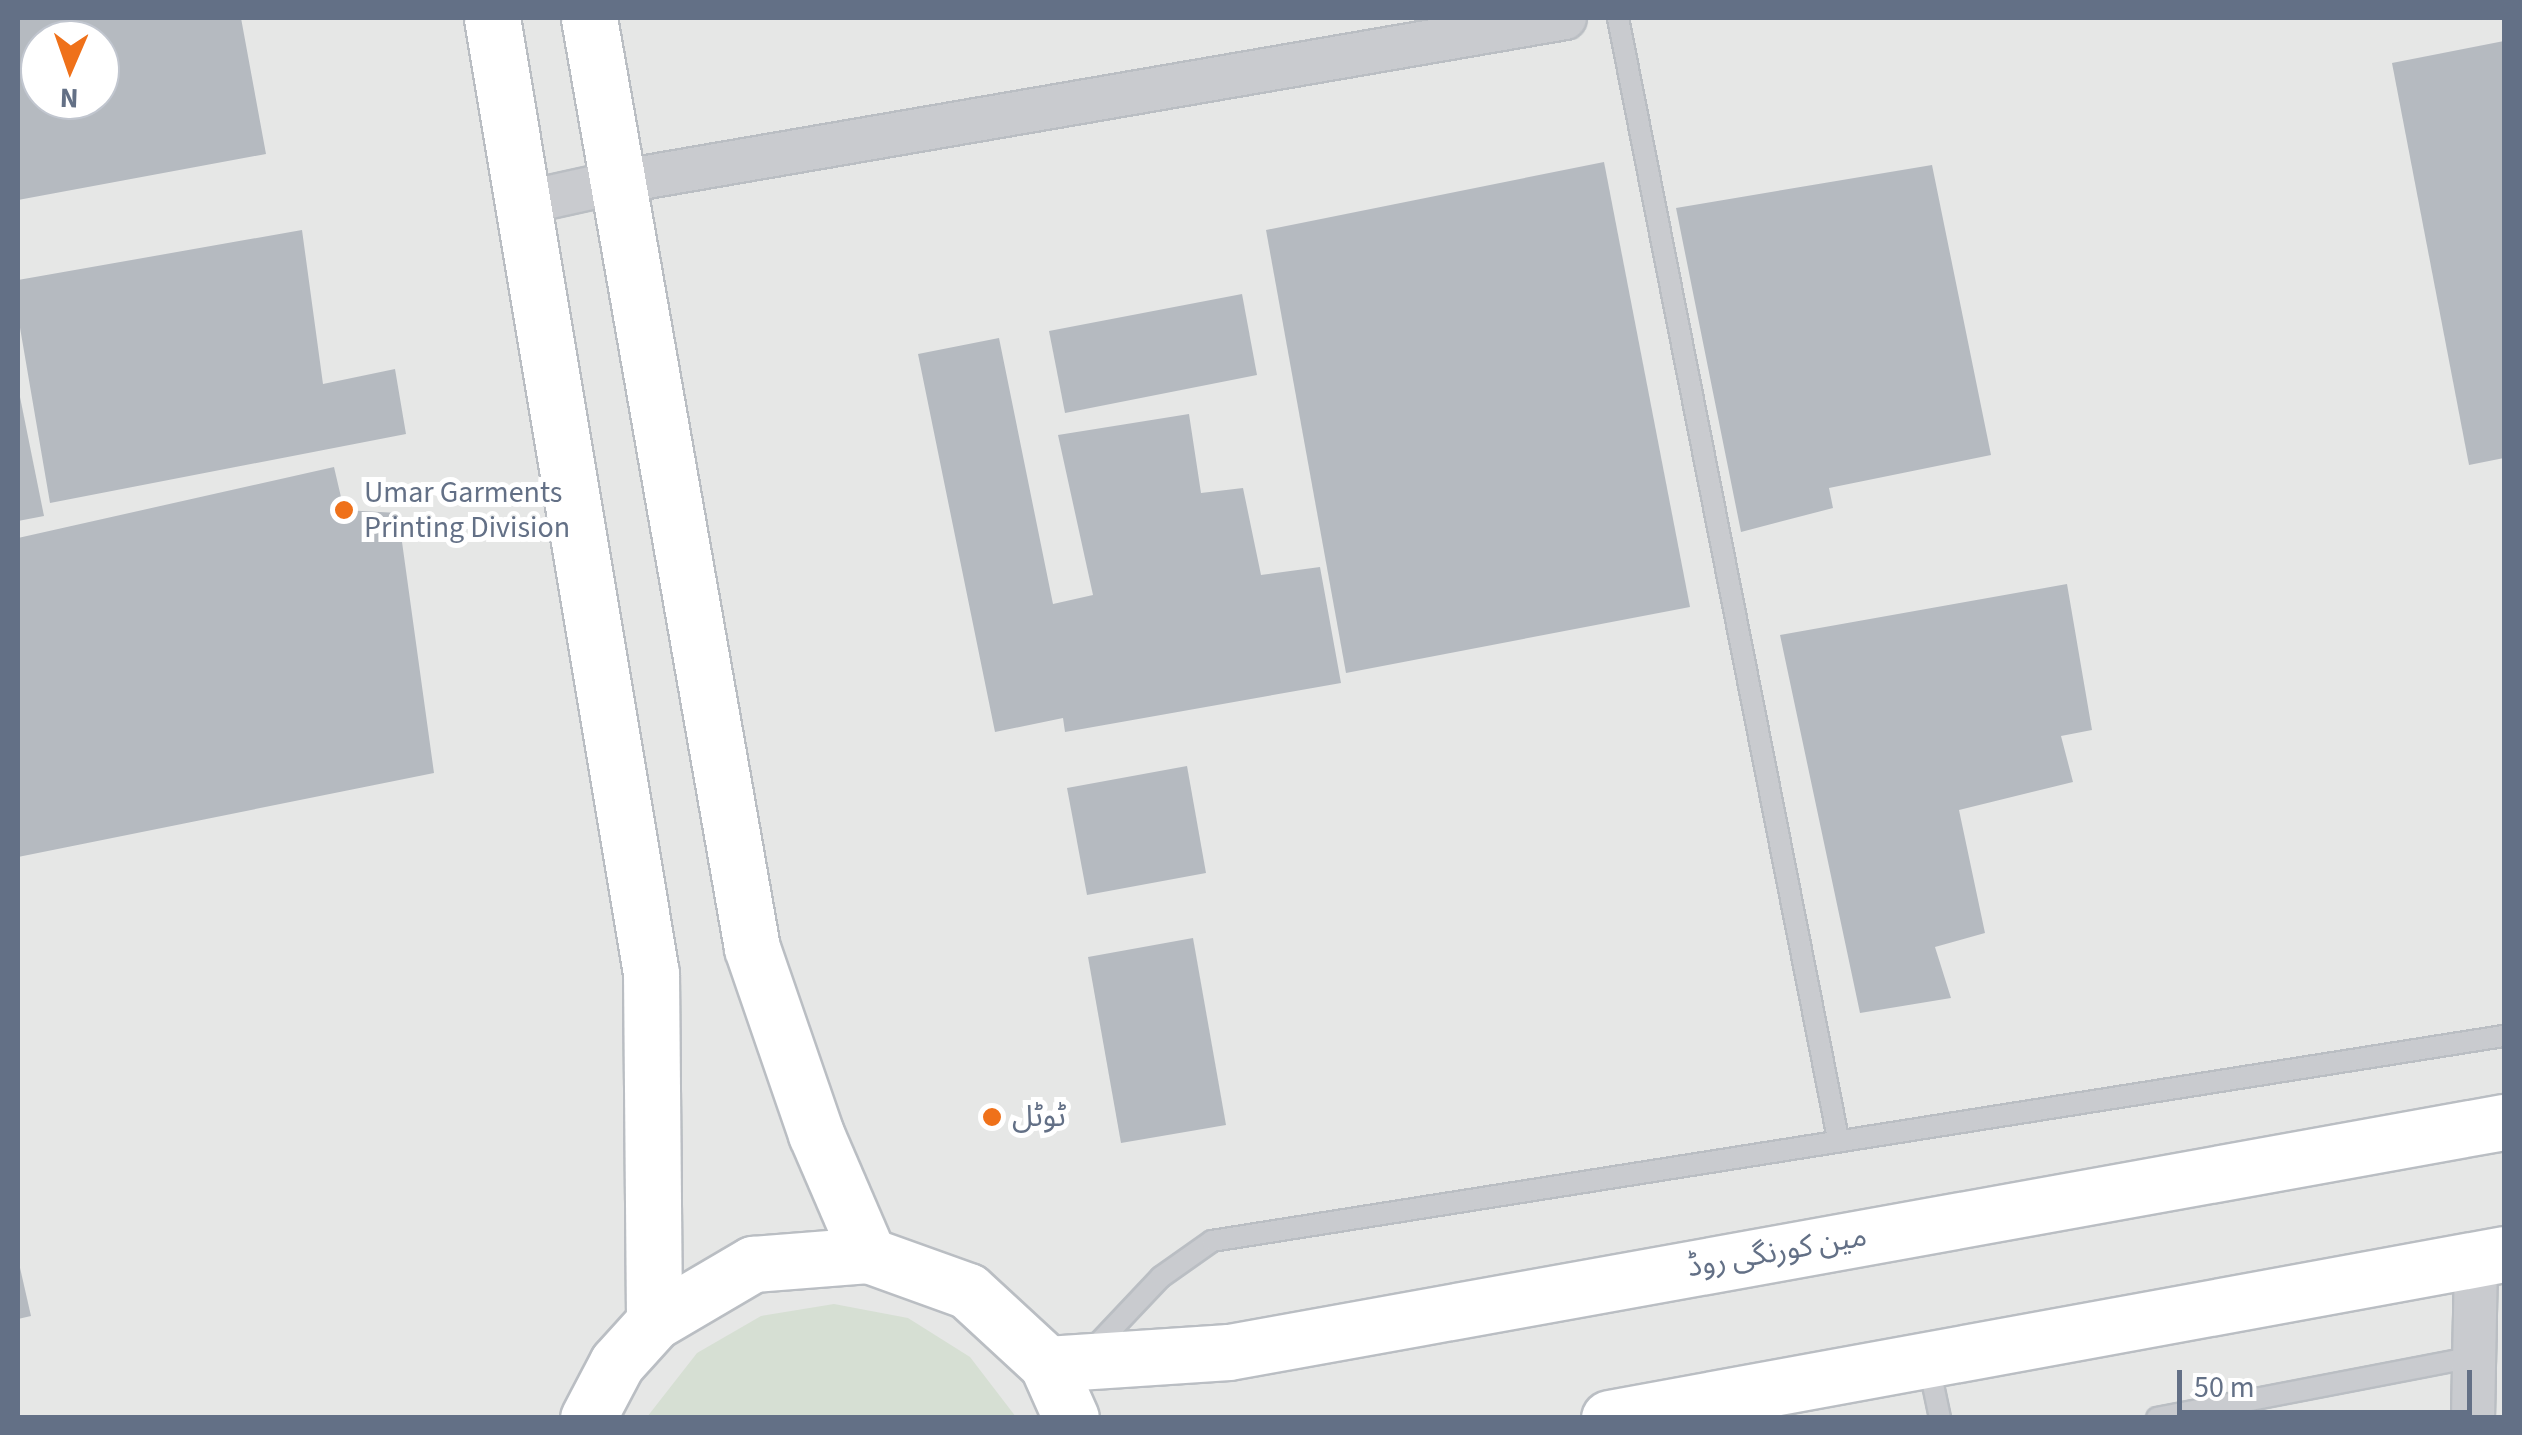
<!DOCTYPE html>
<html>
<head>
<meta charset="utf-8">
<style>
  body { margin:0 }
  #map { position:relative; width:2522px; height:1435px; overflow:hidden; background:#f6f7f3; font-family:"Source Sans 3","Noto Sans Arabic",sans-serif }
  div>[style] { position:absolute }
  .built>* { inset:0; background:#e6e7e6 }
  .green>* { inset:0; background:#d6dfd3 }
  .building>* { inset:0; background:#b5bac0 }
  .roads { filter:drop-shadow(2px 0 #babec3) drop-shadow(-2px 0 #babec3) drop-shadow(0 2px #babec3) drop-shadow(0 -2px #babec3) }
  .service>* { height:20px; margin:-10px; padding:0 10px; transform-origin:10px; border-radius:10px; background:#c9cbcf }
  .minor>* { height:42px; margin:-21px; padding:0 21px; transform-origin:21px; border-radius:21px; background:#c9cbcf }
  .secondary>* { height:55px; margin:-27.5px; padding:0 27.5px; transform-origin:27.5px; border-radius:27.5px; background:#fff }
  .primary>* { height:55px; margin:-27.5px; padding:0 27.5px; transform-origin:27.5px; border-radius:27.5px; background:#fff }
  .dots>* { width:28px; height:28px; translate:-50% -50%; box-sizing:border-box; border:5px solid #fff; border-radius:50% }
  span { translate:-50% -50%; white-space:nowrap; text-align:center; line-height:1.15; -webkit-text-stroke:10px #fff; paint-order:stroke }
  .poi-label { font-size:30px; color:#637086 }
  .left { translate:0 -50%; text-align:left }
  .street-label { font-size:30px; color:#637086 }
  .frame { position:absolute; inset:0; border:20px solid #637086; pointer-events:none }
  .north { position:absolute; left:20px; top:20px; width:100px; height:100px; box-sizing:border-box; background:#fff; border:2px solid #c1c6cf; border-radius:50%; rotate:182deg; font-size:28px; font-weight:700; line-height:40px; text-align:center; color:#637086 }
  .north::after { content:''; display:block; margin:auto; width:35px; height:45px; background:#ef711a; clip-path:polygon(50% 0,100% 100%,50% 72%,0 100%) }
  .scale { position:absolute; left:2177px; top:1370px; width:295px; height:45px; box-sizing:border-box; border:5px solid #637086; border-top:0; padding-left:12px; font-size:30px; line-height:35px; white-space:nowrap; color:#637086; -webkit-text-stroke:8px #fff; paint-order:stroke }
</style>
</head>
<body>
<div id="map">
  <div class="built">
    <i style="clip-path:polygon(evenodd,18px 18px,2504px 18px,2504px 1417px,18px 1417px,18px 18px,40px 40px,100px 40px,100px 100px,40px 100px,40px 40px)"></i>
  </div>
  <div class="green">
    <i style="clip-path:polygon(834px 1304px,908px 1318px,970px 1357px,1016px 1417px,647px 1417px,697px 1353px,761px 1316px)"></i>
  </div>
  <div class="building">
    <i style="clip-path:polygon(evenodd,18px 18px,241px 18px,266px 154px,18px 200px,18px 18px,40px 40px,100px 40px,100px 100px,40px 100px,40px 40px)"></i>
    <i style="clip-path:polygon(2504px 41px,2504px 458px,2469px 465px,2392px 63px)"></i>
    <i style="clip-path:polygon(1604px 162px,1690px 607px,1346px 673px,1266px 230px)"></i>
    <i style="clip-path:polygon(1932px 165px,1991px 455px,1829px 488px,1833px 508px,1741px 532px,1676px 208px)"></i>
    <i style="clip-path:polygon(302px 230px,323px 384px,395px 369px,406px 434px,50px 503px,18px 316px,18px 280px)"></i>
    <i style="clip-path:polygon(1242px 294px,1257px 375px,1065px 413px,1049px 331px)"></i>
    <i style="clip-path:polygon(999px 338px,1053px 604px,1093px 595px,1058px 435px,1189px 414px,1201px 493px,1243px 488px,1261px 575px,1320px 567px,1341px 683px,1065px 732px,1063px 718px,995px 732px,918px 354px)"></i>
    <i style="clip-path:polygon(19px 392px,44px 516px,18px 521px,18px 393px)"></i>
    <i style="clip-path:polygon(334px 467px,344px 510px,398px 513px,434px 773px,18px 857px,18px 538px)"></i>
    <i style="clip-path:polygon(2067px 584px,2092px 730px,2061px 736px,2073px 782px,1959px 810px,1985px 933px,1935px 947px,1951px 998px,1860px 1013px,1780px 635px)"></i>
    <i style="clip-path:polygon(1187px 766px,1206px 873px,1087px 895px,1067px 788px)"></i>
    <i style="clip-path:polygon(1193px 938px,1226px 1125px,1121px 1143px,1088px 957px)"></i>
    <i style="clip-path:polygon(18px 1259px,31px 1316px,18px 1319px)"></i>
  </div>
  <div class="roads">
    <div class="service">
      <i style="left:1618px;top:18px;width:1141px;rotate:78.89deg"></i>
      <i style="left:1091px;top:1351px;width:102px;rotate:-46.6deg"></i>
      <i style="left:1161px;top:1277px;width:62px;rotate:-35.2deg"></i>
      <i style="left:1212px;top:1241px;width:1308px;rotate:-9.02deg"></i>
      <i style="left:1928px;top:1361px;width:58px;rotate:78.1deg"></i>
      <i style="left:2157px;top:1418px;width:323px;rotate:-10.9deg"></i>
    </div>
    <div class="minor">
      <i style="left:523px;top:203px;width:97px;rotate:-12.5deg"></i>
      <i style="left:618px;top:182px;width:961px;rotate:-9.82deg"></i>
      <i style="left:2473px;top:1418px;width:159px;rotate:-88.9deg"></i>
    </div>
    <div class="secondary">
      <i style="left:492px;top:18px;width:968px;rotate:80.55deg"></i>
      <i style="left:651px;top:973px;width:349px;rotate:89.5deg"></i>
      <i style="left:589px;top:18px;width:944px;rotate:80.06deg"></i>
      <i style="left:752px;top:948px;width:197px;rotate:71deg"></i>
      <i style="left:816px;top:1134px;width:132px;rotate:66.7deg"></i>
    </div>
    <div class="primary">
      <i style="left:1047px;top:1364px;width:182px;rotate:-3.8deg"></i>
      <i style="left:1229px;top:1352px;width:1296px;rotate:-10.23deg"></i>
      <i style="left:588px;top:1418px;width:62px;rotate:-62.2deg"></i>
      <i style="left:617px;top:1363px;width:55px;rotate:-47.9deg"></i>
      <i style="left:654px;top:1322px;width:115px;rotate:-30.4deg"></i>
      <i style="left:753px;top:1264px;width:115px;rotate:-4.5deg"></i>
      <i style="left:868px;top:1255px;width:106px;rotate:19.8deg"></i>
      <i style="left:968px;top:1291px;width:108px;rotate:42.7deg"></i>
      <i style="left:1047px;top:1364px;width:59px;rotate:66deg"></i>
      <i style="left:1609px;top:1418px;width:910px;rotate:-10.38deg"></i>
    </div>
  </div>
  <div class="dots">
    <i style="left:344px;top:510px;background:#ef711a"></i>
    <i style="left:992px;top:1117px;background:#ef711a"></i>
  </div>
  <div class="poi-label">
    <span class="left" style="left:364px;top:510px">Umar Garments<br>Printing Division</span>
    <span class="left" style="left:1012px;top:1117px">ٹوٹل</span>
  </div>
  <div class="street-label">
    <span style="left:1777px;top:1252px;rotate:-10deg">مین کورنگی روڈ</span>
  </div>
  <div class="frame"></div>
  <div class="north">N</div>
  <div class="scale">50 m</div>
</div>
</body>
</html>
